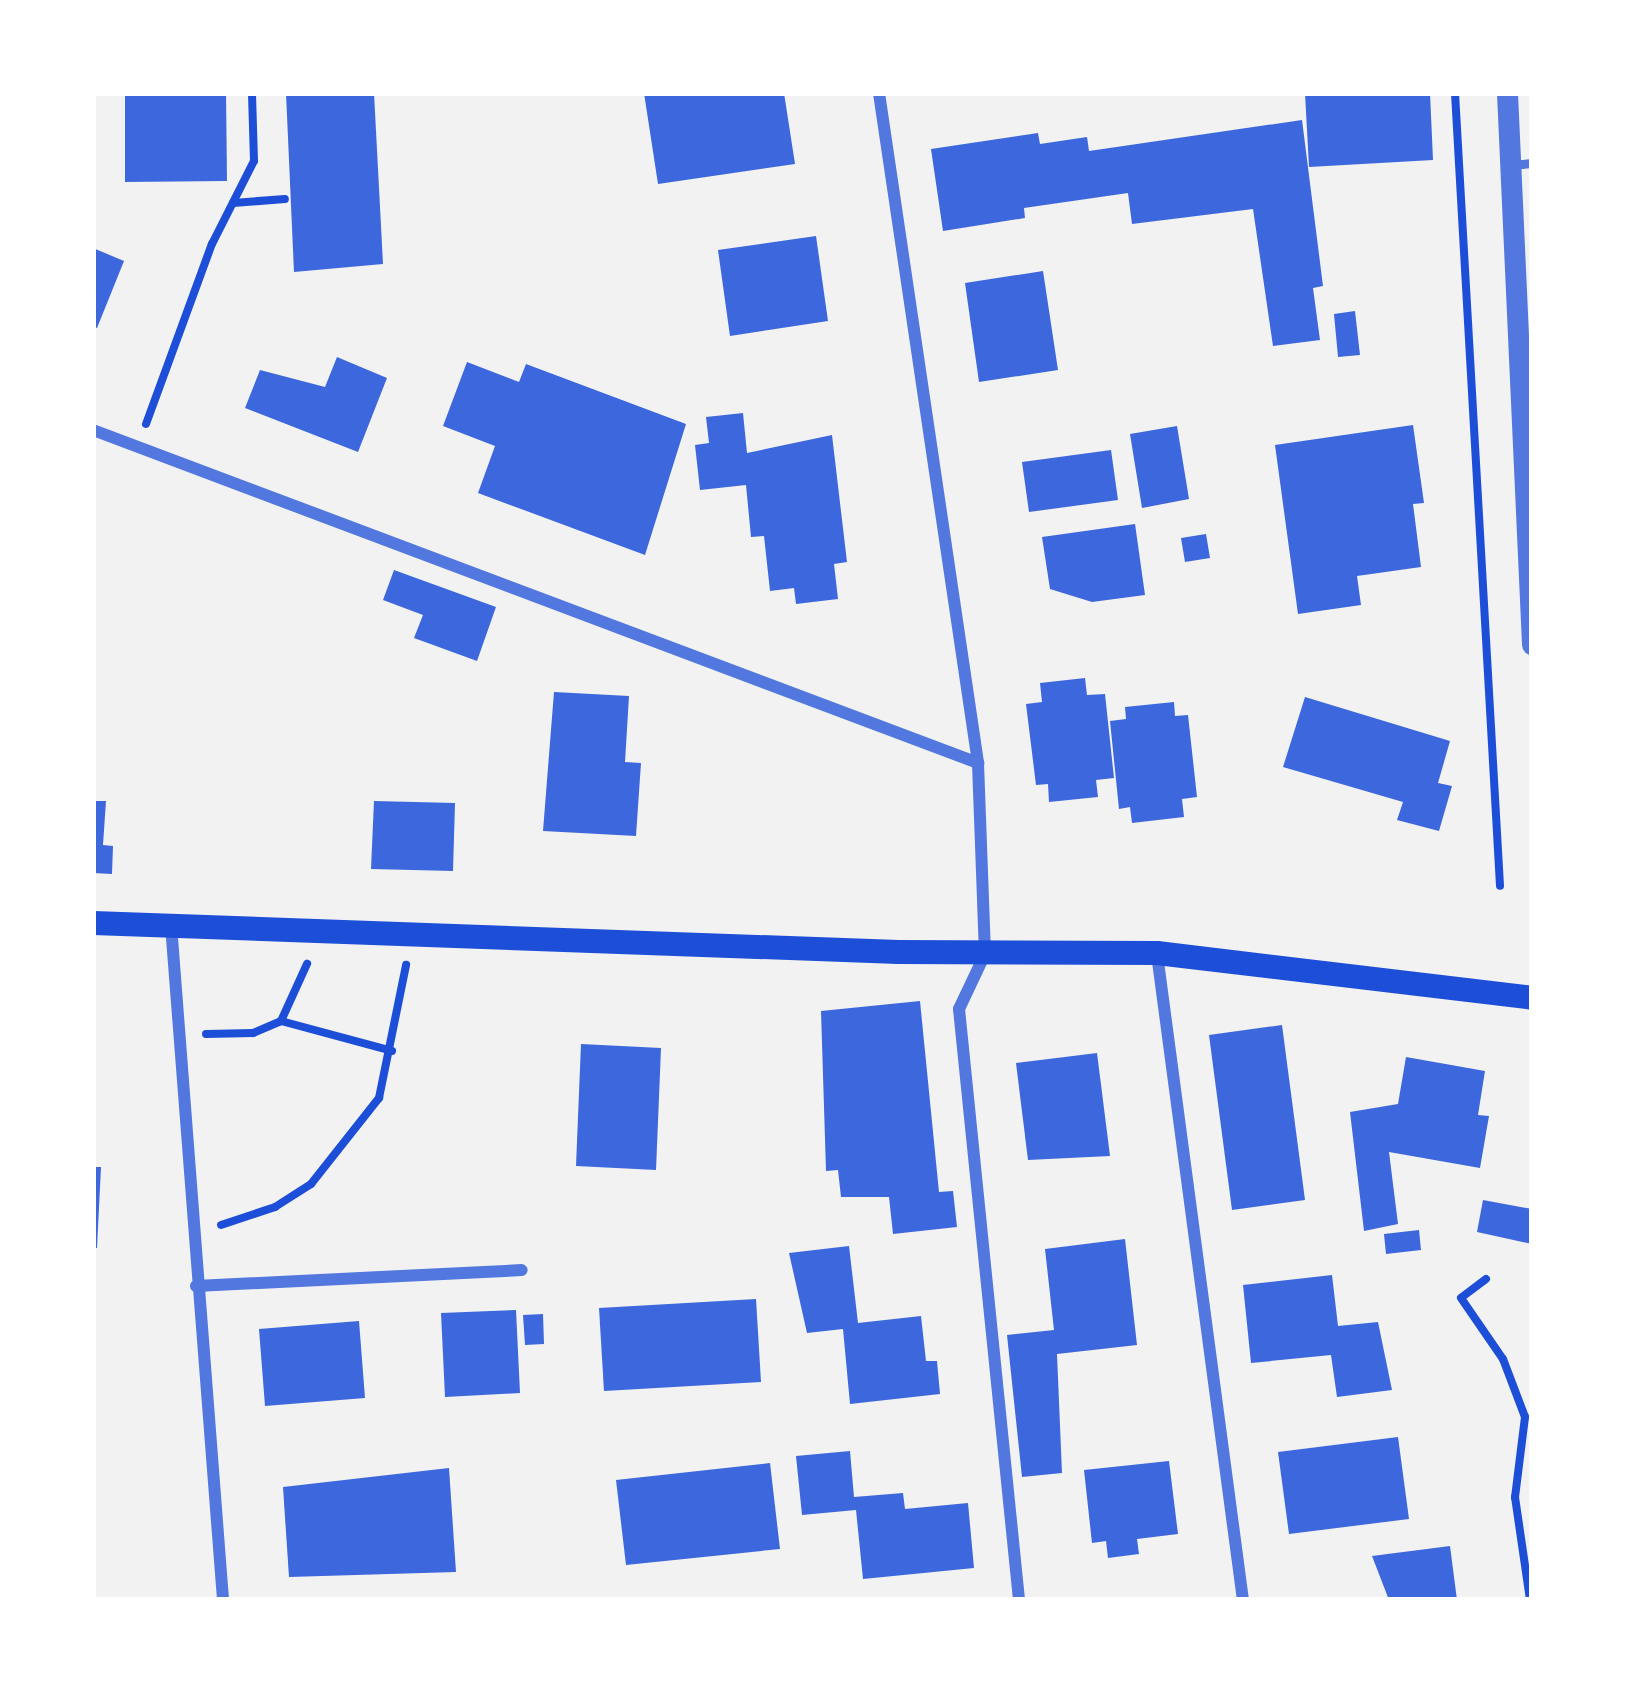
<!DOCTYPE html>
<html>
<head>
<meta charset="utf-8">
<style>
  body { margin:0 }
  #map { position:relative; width:1625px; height:1693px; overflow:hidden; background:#f2f2f2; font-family:"Playfair Display",serif }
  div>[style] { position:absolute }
  .building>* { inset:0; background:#3d67dc }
  .path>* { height:8px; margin:-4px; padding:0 4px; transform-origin:4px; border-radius:4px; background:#1d4ed8 }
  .service>* { height:9px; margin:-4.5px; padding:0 4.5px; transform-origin:4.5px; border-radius:4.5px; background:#5277de }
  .minor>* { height:12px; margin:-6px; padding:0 6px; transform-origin:6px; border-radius:6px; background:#5277de }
  .tertiary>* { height:21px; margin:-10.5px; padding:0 10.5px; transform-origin:10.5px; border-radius:10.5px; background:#5277de }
  .secondary>* { height:24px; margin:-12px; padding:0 12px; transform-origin:12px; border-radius:12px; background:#1d4ed8 }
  span { translate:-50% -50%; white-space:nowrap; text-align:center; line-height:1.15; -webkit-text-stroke:12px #fff; paint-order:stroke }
  .frame { position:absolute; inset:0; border:96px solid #fff; pointer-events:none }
</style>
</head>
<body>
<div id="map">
  <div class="building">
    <i style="clip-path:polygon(125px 93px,226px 93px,227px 181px,125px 182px)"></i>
    <i style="clip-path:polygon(286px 93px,374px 93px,383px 264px,294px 272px)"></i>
    <i style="clip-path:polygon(644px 93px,784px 93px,795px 164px,658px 184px)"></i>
    <i style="clip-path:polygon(1305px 93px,1430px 93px,1433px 160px,1309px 167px)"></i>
    <i style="clip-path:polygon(1302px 120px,1323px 286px,1313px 288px,1320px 340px,1273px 346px,1253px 209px,1132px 224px,1128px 193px,1024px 208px,1025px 218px,943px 231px,931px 149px,1038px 133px,1040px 144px,1087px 137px,1089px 151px)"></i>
    <i style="clip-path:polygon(816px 236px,828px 321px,730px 336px,718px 250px)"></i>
    <i style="clip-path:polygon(93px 248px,124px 261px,97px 328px,93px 327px)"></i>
    <i style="clip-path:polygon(1043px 271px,1058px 370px,979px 382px,965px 283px)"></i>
    <i style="clip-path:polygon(1355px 311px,1360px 355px,1338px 357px,1334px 314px)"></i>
    <i style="clip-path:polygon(337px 357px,387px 378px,358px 452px,245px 408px,260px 370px,325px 387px)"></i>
    <i style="clip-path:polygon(467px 362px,519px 382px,526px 364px,686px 424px,645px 555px,478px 493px,495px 446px,443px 426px)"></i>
    <i style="clip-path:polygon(743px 413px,747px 453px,832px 435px,847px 562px,834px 564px,838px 599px,796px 604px,794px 588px,770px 591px,764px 536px,751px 537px,746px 485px,700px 490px,695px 445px,709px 443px,706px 417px)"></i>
    <i style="clip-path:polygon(1413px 425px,1424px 503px,1413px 504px,1421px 567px,1357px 576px,1361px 605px,1298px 614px,1275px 445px)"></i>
    <i style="clip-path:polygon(1177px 426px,1189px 499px,1142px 508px,1130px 434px)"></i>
    <i style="clip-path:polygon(1111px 450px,1118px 500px,1029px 512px,1022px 462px)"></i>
    <i style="clip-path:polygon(1135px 524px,1145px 595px,1092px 602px,1050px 589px,1042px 537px)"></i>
    <i style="clip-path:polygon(1206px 534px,1210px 558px,1185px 562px,1181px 538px)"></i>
    <i style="clip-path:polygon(394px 570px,496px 607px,477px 661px,414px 638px,423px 615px,383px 600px)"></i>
    <i style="clip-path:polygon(1085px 678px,1087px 695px,1105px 694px,1114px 778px,1096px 780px,1098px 797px,1049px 802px,1048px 784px,1036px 785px,1026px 704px,1042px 702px,1040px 683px)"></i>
    <i style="clip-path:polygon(554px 692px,629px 696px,625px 762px,641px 763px,636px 836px,543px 831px)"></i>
    <i style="clip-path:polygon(1305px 697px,1450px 741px,1438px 783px,1452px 786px,1439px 831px,1397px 820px,1403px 802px,1283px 767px)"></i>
    <i style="clip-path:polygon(1174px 702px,1175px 716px,1188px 715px,1197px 797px,1182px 799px,1184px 817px,1132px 823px,1130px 807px,1119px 809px,1110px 721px,1126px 719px,1125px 707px)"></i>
    <i style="clip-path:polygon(93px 801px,106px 801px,103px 845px,113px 846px,112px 874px,93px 873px)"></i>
    <i style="clip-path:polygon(374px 801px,455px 803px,453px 871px,371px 869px)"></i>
    <i style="clip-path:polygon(920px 1001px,939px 1192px,953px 1191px,957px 1227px,893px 1234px,889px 1197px,841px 1197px,838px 1170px,826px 1171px,821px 1011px)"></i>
    <i style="clip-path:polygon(1282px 1025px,1305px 1200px,1232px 1210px,1209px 1035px)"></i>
    <i style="clip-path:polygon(581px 1044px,661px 1048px,656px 1170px,576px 1166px)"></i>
    <i style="clip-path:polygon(1097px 1053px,1110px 1156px,1028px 1160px,1016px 1063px)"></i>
    <i style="clip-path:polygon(1406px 1057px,1485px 1071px,1478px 1115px,1489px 1116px,1480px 1168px,1389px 1152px,1398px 1224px,1364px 1231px,1350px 1112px,1398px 1104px)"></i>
    <i style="clip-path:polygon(93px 1167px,101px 1167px,97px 1248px,93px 1248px)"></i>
    <i style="clip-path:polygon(1483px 1200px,1532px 1209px,1532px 1244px,1477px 1232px)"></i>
    <i style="clip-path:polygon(1419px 1230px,1421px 1250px,1386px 1254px,1384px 1234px)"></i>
    <i style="clip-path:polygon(1125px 1239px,1137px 1345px,1057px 1354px,1062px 1473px,1022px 1477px,1007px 1335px,1054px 1330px,1045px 1249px)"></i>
    <i style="clip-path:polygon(849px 1246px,858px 1323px,921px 1316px,926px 1361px,937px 1361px,940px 1394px,850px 1404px,843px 1329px,807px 1333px,789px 1253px)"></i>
    <i style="clip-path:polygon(1332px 1275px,1338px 1326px,1378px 1322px,1392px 1390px,1337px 1397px,1331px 1355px,1251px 1363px,1243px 1285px)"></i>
    <i style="clip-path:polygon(756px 1299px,761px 1382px,604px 1391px,599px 1308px)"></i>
    <i style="clip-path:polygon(516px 1310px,520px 1393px,445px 1397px,441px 1313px)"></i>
    <i style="clip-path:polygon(543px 1314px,544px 1344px,525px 1345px,523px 1315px)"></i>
    <i style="clip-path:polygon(359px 1321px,365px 1398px,265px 1406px,259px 1329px)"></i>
    <i style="clip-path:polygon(1398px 1437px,1409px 1519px,1289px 1534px,1278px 1452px)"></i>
    <i style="clip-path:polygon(850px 1451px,854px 1497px,903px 1493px,905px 1509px,968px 1503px,974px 1568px,863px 1579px,856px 1510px,802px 1515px,796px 1456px)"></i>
    <i style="clip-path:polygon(1169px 1461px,1178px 1534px,1137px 1539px,1139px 1554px,1108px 1558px,1106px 1541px,1092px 1543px,1084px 1470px)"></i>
    <i style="clip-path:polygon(770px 1463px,780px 1549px,626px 1565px,616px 1480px)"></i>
    <i style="clip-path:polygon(449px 1468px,456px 1572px,289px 1577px,283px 1487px)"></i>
    <i style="clip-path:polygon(1450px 1546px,1457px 1600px,1389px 1600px,1372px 1556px)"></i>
  </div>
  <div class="path">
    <i style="left:1455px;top:93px;width:794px;rotate:86.75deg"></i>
    <i style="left:233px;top:203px;width:52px;rotate:-4.4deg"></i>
    <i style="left:146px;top:424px;width:192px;rotate:-69.9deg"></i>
    <i style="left:212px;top:244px;width:93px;rotate:-63.2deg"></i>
    <i style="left:254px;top:161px;width:68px;rotate:-91.7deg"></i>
    <i style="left:281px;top:1021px;width:115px;rotate:15.1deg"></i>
    <i style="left:206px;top:1034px;width:47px;rotate:-1.2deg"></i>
    <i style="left:253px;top:1033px;width:30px;rotate:-23deg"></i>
    <i style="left:281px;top:1021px;width:63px;rotate:-65.5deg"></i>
    <i style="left:221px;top:1225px;width:57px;rotate:-18.4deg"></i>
    <i style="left:275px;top:1207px;width:43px;rotate:-32.6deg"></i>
    <i style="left:311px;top:1184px;width:110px;rotate:-51.7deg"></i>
    <i style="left:379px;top:1098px;width:136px;rotate:-78.5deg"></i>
    <i style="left:1486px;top:1279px;width:31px;rotate:143deg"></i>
    <i style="left:1461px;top:1298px;width:74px;rotate:55.5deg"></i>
    <i style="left:1503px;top:1359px;width:62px;rotate:69.2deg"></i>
    <i style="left:1525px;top:1417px;width:81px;rotate:97.1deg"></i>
    <i style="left:1515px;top:1497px;width:104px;rotate:81.7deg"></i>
  </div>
  <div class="service">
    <i style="left:1510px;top:165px;width:22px;rotate:-5deg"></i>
  </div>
  <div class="minor">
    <i style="left:879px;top:93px;width:677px;rotate:81.59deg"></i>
    <i style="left:978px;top:763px;width:191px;rotate:87.9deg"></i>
    <i style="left:985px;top:954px;width:61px;rotate:115.3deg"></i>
    <i style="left:959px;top:1009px;width:594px;rotate:84.2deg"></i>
    <i style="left:93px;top:430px;width:946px;rotate:20.62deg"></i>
    <i style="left:171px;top:925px;width:677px;rotate:85.59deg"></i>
    <i style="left:1157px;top:954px;width:652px;rotate:82.42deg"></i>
    <i style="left:196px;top:1286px;width:326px;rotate:-2.8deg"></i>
  </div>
  <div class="tertiary">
    <i style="left:1507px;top:93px;width:552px;rotate:87.4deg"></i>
  </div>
  <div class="secondary">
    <i style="left:93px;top:923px;width:806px;rotate:2.06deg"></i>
    <i style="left:898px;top:952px;width:259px;rotate:0.2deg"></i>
    <i style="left:1157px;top:953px;width:378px;rotate:6.8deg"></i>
  </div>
  <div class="frame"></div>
</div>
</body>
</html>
